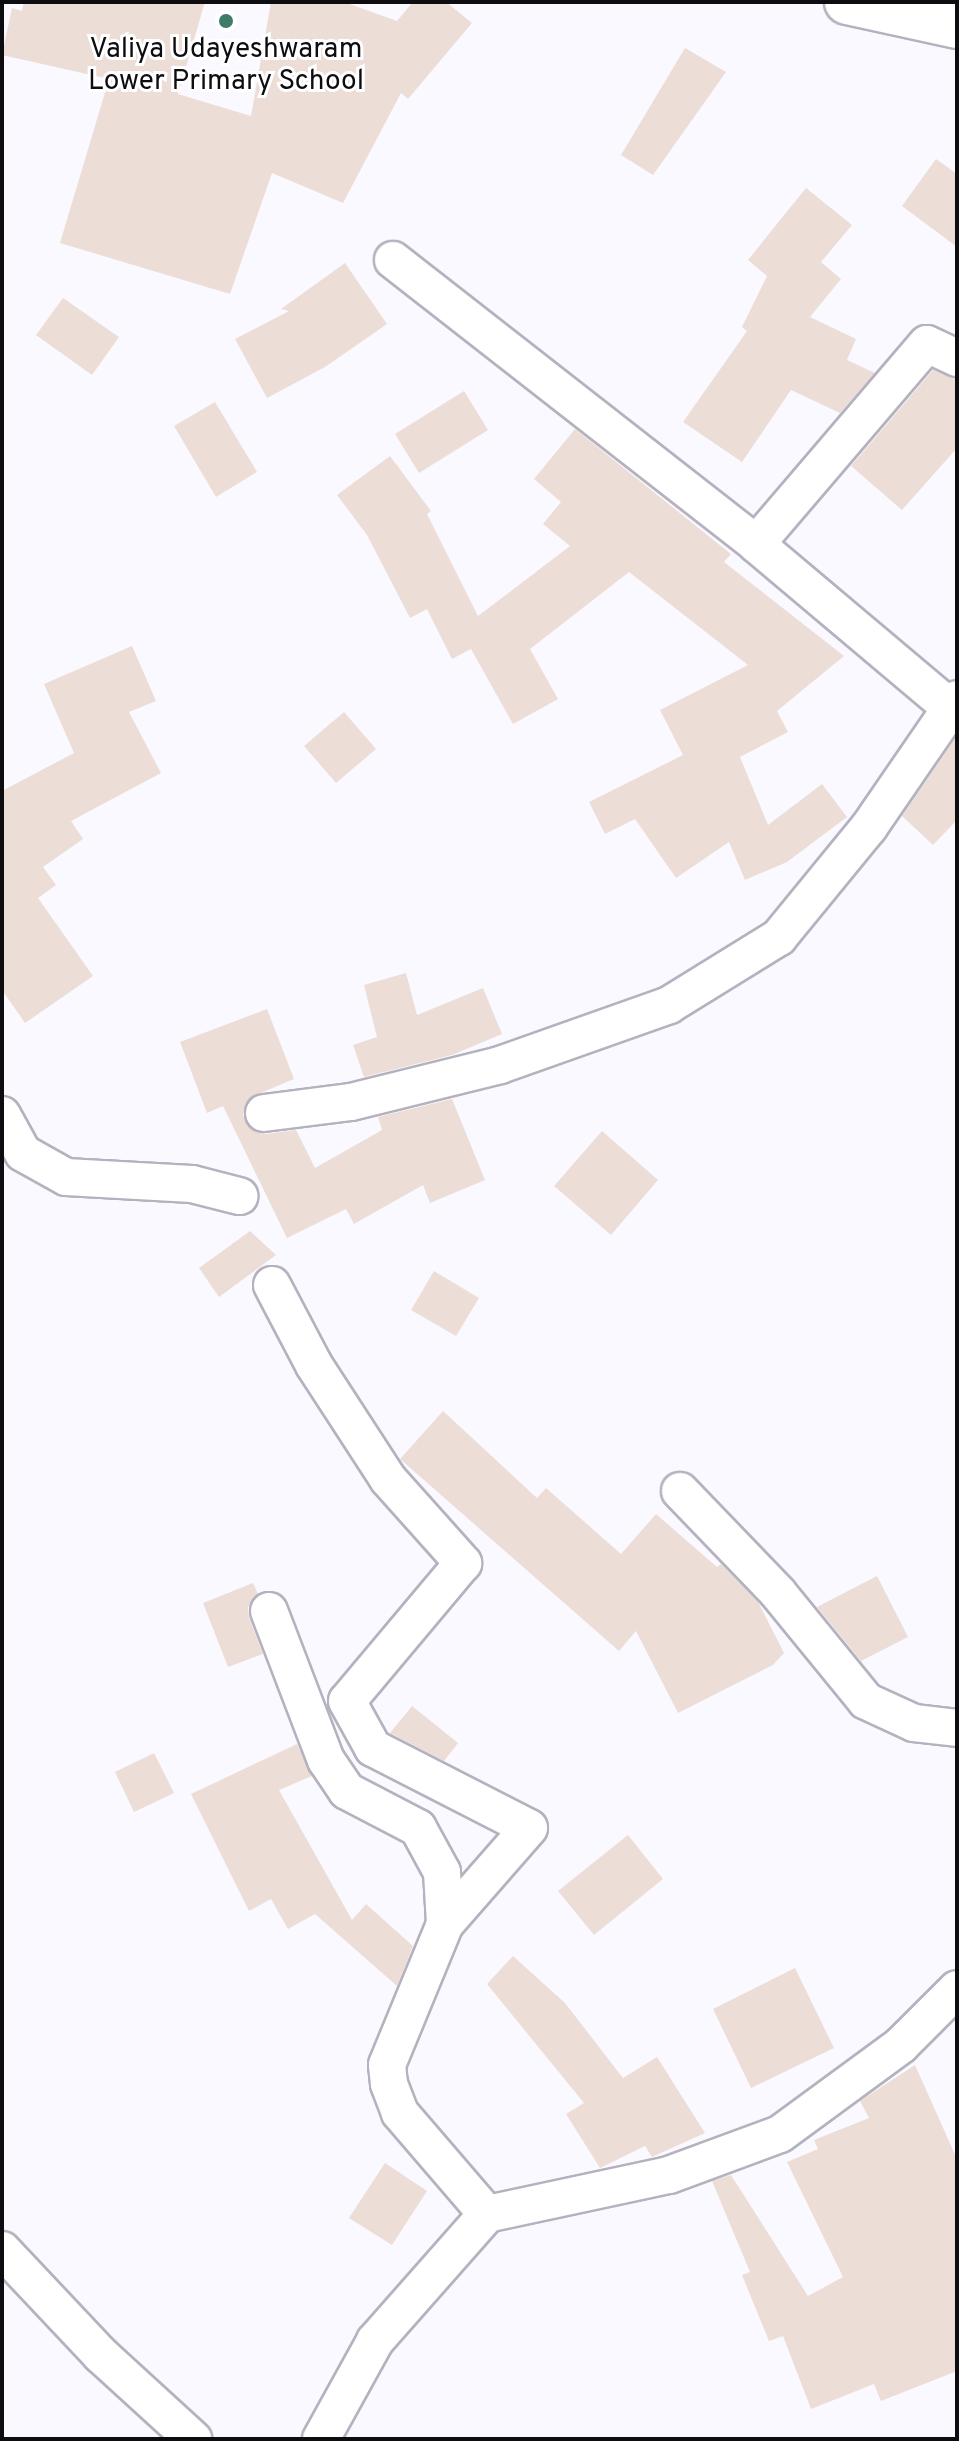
<!DOCTYPE html>
<html>
<head>
<meta charset="utf-8">
<style>
  body { margin:0 }
  #map { position:relative; width:959px; height:2441px; overflow:hidden; background:#faf9ff; font-family:Overpass,sans-serif }
  div>[style] { position:absolute }
  .building>* { inset:0; background:#edddd7 }
  .roads { filter:drop-shadow(2px 0 #b5b2bf) drop-shadow(-2px 0 #b5b2bf) drop-shadow(0 2px #b5b2bf) drop-shadow(0 -2px #b5b2bf) }
  .street>* { height:36px; margin:-18px; padding:0 18px; transform-origin:18px; border-radius:18px; background:#fff }
  .secondary>* { height:44px; margin:-22px; padding:0 22px; transform-origin:22px; border-radius:22px; background:#fff }
  .dots>* { width:22px; height:22px; translate:-50% -50%; box-sizing:border-box; border:4px solid #fff; border-radius:50% }
  span { translate:-50% -50%; white-space:nowrap; text-align:center; line-height:1.15; -webkit-text-stroke:6px #fff; paint-order:stroke }
  .poi-label { font-size:28px; color:#0d0c10 }
  .frame { position:absolute; inset:0; border:4px solid #0d0c10; pointer-events:none }
</style>
</head>
<body>
<div id="map">
  <div class="building">
    <i style="clip-path:polygon(24px 2px,205px 2px,178px 94px,251px 116px,271px 2px,344px 2px,397px 21px,413px 2px,446px 2px,472px 23px,408px 99px,401px 93px,343px 203px,272px 173px,230px 294px,60px 243px,109px 79px,2px 55px,12px 8px,22px 11px)"></i>
    <i style="clip-path:polygon(685px 48px,726px 72px,653px 175px,621px 155px)"></i>
    <i style="clip-path:polygon(936px 159px,957px 174px,957px 247px,902px 206px)"></i>
    <i style="clip-path:polygon(806px 188px,852px 225px,821px 262px,841px 279px,810px 317px,856px 339px,847px 360px,875px 373px,840px 413px,791px 390px,742px 462px,683px 422px,747px 331px,742px 327px,767px 276px,748px 260px)"></i>
    <i style="clip-path:polygon(345px 263px,387px 324px,325px 367px,267px 398px,235px 339px,289px 311px,281px 309px)"></i>
    <i style="clip-path:polygon(63px 298px,119px 337px,92px 375px,36px 335px)"></i>
    <i style="clip-path:polygon(933px 370px,957px 379px,957px 448px,902px 510px,851px 466px)"></i>
    <i style="clip-path:polygon(464px 391px,488px 430px,419px 473px,395px 434px)"></i>
    <i style="clip-path:polygon(215px 402px,257px 472px,216px 497px,174px 426px)"></i>
    <i style="clip-path:polygon(575px 429px,731px 554px,724px 562px,844px 656px,777px 711px,788px 732px,740px 757px,768px 825px,822px 784px,847px 817px,787px 862px,745px 880px,729px 842px,676px 878px,635px 819px,605px 834px,589px 802px,683px 755px,660px 710px,748px 665px,629px 572px,530px 649px,558px 699px,513px 724px,471px 649px,452px 659px,427px 609px,410px 618px,367px 535px,337px 495px,390px 456px,431px 511px,427px 514px,478px 616px,570px 546px,543px 524px,561px 502px,534px 479px)"></i>
    <i style="clip-path:polygon(132px 646px,156px 701px,129px 712px,161px 773px,71px 821px,83px 839px,43px 867px,56px 885px,38px 898px,93px 976px,25px 1023px,2px 990px,2px 791px,74px 753px,44px 684px)"></i>
    <i style="clip-path:polygon(344px 712px,376px 749px,336px 783px,304px 746px)"></i>
    <i style="clip-path:polygon(957px 736px,957px 820px,933px 845px,902px 816px)"></i>
    <i style="clip-path:polygon(406px 973px,417px 1015px,483px 988px,502px 1034px,452px 1055px,364px 1077px,353px 1045px,377px 1037px,364px 985px)"></i>
    <i style="clip-path:polygon(267px 1009px,294px 1079px,251px 1097px,243px 1115px,248px 1126px,266px 1134px,296px 1130px,315px 1168px,382px 1130px,378px 1117px,452px 1099px,485px 1180px,430px 1203px,423px 1185px,354px 1224px,346px 1209px,287px 1238px,223px 1106px,207px 1113px,180px 1042px)"></i>
    <i style="clip-path:polygon(602px 1131px,658px 1180px,611px 1235px,554px 1186px)"></i>
    <i style="clip-path:polygon(250px 1231px,276px 1255px,219px 1297px,199px 1268px)"></i>
    <i style="clip-path:polygon(434px 1271px,479px 1298px,456px 1336px,411px 1310px)"></i>
    <i style="clip-path:polygon(443px 1411px,537px 1498px,546px 1488px,621px 1554px,656px 1514px,717px 1567px,721px 1564px,758px 1602px,784px 1653px,773px 1665px,678px 1713px,636px 1631px,619px 1651px,400px 1459px)"></i>
    <i style="clip-path:polygon(877px 1576px,908px 1637px,861px 1661px,817px 1607px)"></i>
    <i style="clip-path:polygon(253px 1583px,258px 1594px,248px 1607px,249px 1618px,263px 1654px,228px 1667px,203px 1603px)"></i>
    <i style="clip-path:polygon(412px 1706px,458px 1743px,444px 1761px,390px 1733px)"></i>
    <i style="clip-path:polygon(297px 1744px,312px 1776px,279px 1790px,352px 1920px,366px 1904px,413px 1946px,397px 1986px,315px 1914px,288px 1929px,271px 1899px,249px 1911px,191px 1794px)"></i>
    <i style="clip-path:polygon(154px 1753px,174px 1793px,134px 1812px,115px 1772px)"></i>
    <i style="clip-path:polygon(628px 1835px,663px 1879px,594px 1935px,558px 1891px)"></i>
    <i style="clip-path:polygon(513px 1956px,565px 2003px,623px 2078px,657px 2057px,705px 2133px,652px 2157px,645px 2146px,600px 2168px,566px 2114px,584px 2103px,487px 1984px)"></i>
    <i style="clip-path:polygon(795px 1968px,834px 2048px,751px 2088px,713px 2009px)"></i>
    <i style="clip-path:polygon(915px 2065px,957px 2159px,957px 2371px,881px 2401px,874px 2384px,811px 2409px,783px 2336px,769px 2341px,742px 2275px,750px 2272px,712px 2181px,731px 2175px,808px 2296px,843px 2277px,787px 2162px,818px 2149px,814px 2140px,869px 2118px,860px 2101px)"></i>
    <i style="clip-path:polygon(385px 2163px,427px 2191px,392px 2245px,349px 2218px)"></i>
  </div>
  <div class="roads">
    <div class="street">
      <i style="left:393px;top:260px;width:461px;rotate:38deg"></i>
      <i style="left:756px;top:544px;width:263px;rotate:40.1deg"></i>
      <i style="left:756px;top:544px;width:263px;rotate:-49.5deg"></i>
      <i style="left:927px;top:344px;width:33px;rotate:25deg"></i>
      <i style="left:264px;top:1113px;width:88px;rotate:-7.2deg"></i>
      <i style="left:351px;top:1102px;width:154px;rotate:-13.9deg"></i>
      <i style="left:500px;top:1065px;width:179px;rotate:-19.5deg"></i>
      <i style="left:669px;top:1005px;width:129px;rotate:-31.7deg"></i>
      <i style="left:779px;top:937px;width:142px;rotate:-50.7deg"></i>
      <i style="left:869px;top:827px;width:155px;rotate:-55.5deg"></i>
      <i style="left:2px;top:1115px;width:43px;rotate:61.1deg"></i>
      <i style="left:23px;top:1153px;width:49px;rotate:29.2deg"></i>
      <i style="left:66px;top:1177px;width:126px;rotate:3.2deg"></i>
      <i style="left:192px;top:1184px;width:49px;rotate:14.3deg"></i>
      <i style="left:272px;top:1285px;width:90px;rotate:62.3deg"></i>
      <i style="left:314px;top:1365px;width:136px;rotate:57deg"></i>
      <i style="left:388px;top:1479px;width:113px;rotate:48.2deg"></i>
      <i style="left:463px;top:1563px;width:180px;rotate:130deg"></i>
      <i style="left:347px;top:1701px;width:54px;rotate:61deg"></i>
      <i style="left:373px;top:1748px;width:175px;rotate:27.1deg"></i>
      <i style="left:529px;top:1828px;width:128px;rotate:131.2deg"></i>
      <i style="left:680px;top:1491px;width:141px;rotate:46.1deg"></i>
      <i style="left:778px;top:1593px;width:139px;rotate:50.8deg"></i>
      <i style="left:866px;top:1701px;width:53px;rotate:24.6deg"></i>
      <i style="left:914px;top:1723px;width:43px;rotate:6.6deg"></i>
      <i style="left:269px;top:1611px;width:160px;rotate:69.1deg"></i>
      <i style="left:326px;top:1760px;width:37px;rotate:56deg"></i>
      <i style="left:347px;top:1791px;width:80px;rotate:27.5deg"></i>
      <i style="left:418px;top:1828px;width:50px;rotate:61.4deg"></i>
      <i style="left:442px;top:1872px;width:52px;rotate:86.7deg"></i>
      <i style="left:445px;top:1924px;width:152px;rotate:112.4deg"></i>
      <i style="left:387px;top:2065px;width:19px;rotate:84deg"></i>
      <i style="left:389px;top:2084px;width:31px;rotate:69deg"></i>
      <i style="left:400px;top:2113px;width:133px;rotate:49.3deg"></i>
      <i style="left:2px;top:2250px;width:144px;rotate:46.7deg"></i>
      <i style="left:101px;top:2355px;width:125px;rotate:42.4deg"></i>
      <i style="left:321px;top:2439px;width:112px;rotate:-61.1deg"></i>
      <i style="left:375px;top:2341px;width:169px;rotate:-48.6deg"></i>
      <i style="left:487px;top:2214px;width:186px;rotate:-12.1deg"></i>
      <i style="left:669px;top:2175px;width:118px;rotate:-20.3deg"></i>
      <i style="left:780px;top:2134px;width:150px;rotate:-36.3deg"></i>
      <i style="left:901px;top:2045px;width:79px;rotate:-45deg"></i>
    </div>
    <div class="secondary">
      <i style="left:847px;top:2px;width:113px;rotate:12.3deg"></i>
    </div>
  </div>
  <div class="dots">
    <i style="left:226px;top:21px;background:#3e7c69"></i>
  </div>
  <div class="poi-label">
    <span style="left:226px;top:66px">Valiya Udayeshwaram<br>Lower Primary School</span>
  </div>
  <div class="frame"></div>
</div>
</body>
</html>
